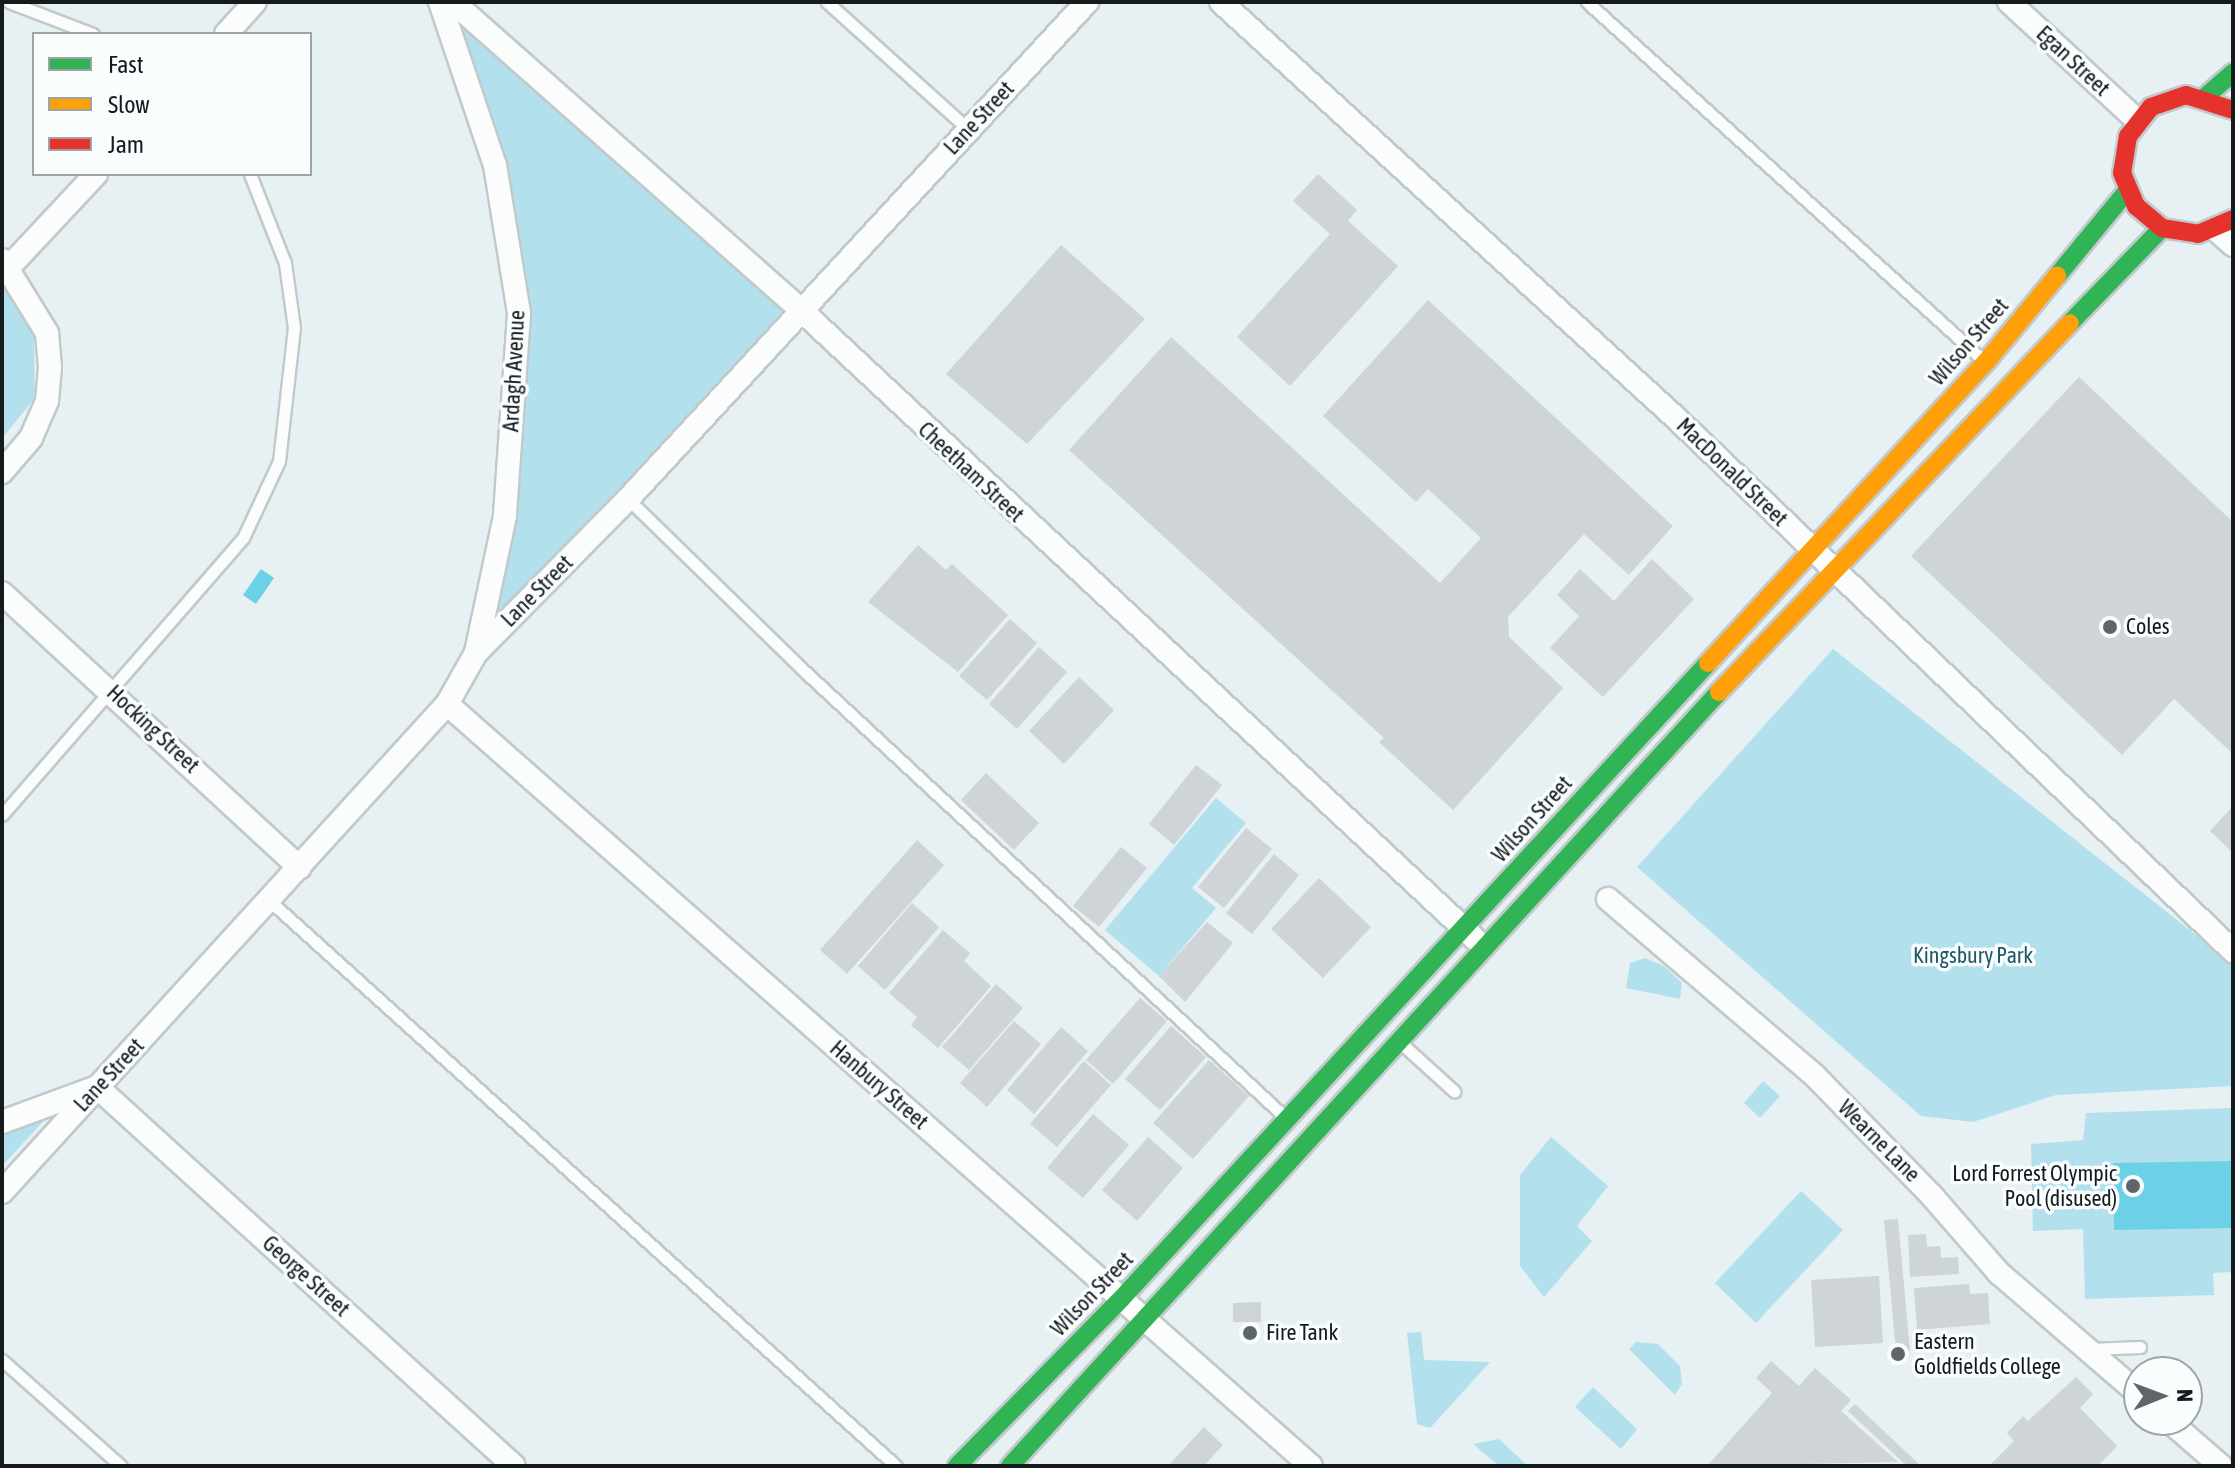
<!DOCTYPE html>
<html>
<head>
<meta charset="utf-8">
<style>
  body { margin:0 }
  #map { position:relative; width:2235px; height:1468px; overflow:hidden; background:#e7f0f3; font-family:"Asap Condensed",sans-serif }
  div>[style] { position:absolute }
  .green>* { inset:0; background:#b3e0ed }
  .water>* { inset:0; background:#6cd0e7 }
  .building>* { inset:0; background:#ced4d7 }
  .roads { filter:drop-shadow(2px 0 #c2c9cb) drop-shadow(-2px 0 #c2c9cb) drop-shadow(0 2px #c2c9cb) drop-shadow(0 -2px #c2c9cb) }
  .lane>* { height:11px; margin:-5.5px; padding:0 5.5px; transform-origin:5.5px; border-radius:5.5px; background:#fbfdfd }
  .street>* { height:22px; margin:-11px; padding:0 11px; transform-origin:11px; border-radius:11px; background:#fbfdfd }
  .fast>* { height:18px; margin:-9px; padding:0 9px; transform-origin:9px; border-radius:9px; background:#30b455 }
  .slow>* { height:18px; margin:-9px; padding:0 9px; transform-origin:9px; border-radius:9px; background:#ff9f0a }
  .jam>* { height:18px; margin:-9px; padding:0 9px; transform-origin:9px; border-radius:9px; background:#e5322d }
  .dots>* { width:22px; height:22px; translate:-50% -50%; box-sizing:border-box; border:4px solid #fafdfe; border-radius:50% }
  span { translate:-50% -50%; white-space:nowrap; text-align:center; line-height:1.15; -webkit-text-stroke:7px #fafdfe; paint-order:stroke }
  .street-label { font-size:22px; color:#151b1d }
  .poi-label { font-size:22px; color:#151b1d }
  .left { translate:0 -50%; text-align:left }
  .right { translate:-100% -50%; text-align:right }
  .park-label { font-size:22px; color:#225866 }
  .frame { position:absolute; inset:0; border:4px solid #151b1d; pointer-events:none }
  .legend { position:absolute; left:32px; top:32px; width:280px; height:144px; box-sizing:border-box; background:#fafdfe; border:2px solid #9ea3a4; margin:0; padding:10px 14px; list-style:none; font-size:24px; color:#151b1d }
  .legend li { display:flex; align-items:center; gap:16px; height:40px }
  .legend b { width:40px; border:2px solid #9ea3a4 }
  .north { position:absolute; left:2123px; top:1356px; width:80px; height:80px; box-sizing:border-box; background:#fafdfe; border:2px solid #9ea3a4; border-radius:50%; rotate:89deg; font-size:22px; font-weight:700; line-height:32px; text-align:center; color:#151b1d }
  .north::after { content:''; display:block; margin:auto; width:28px; height:36px; background:#5e6668; clip-path:polygon(50% 0,100% 100%,50% 72%,0 100%) }
</style>
</head>
<body>
<div id="map">
  <div class="green">
    <i style="clip-path:polygon(453px 2px,803px 312px,476px 653px,505px 516px,519px 314px)"></i>
    <i style="clip-path:polygon(2px 282px,34px 329px,35px 398px,2px 438px)"></i>
    <i style="clip-path:polygon(1833px 649px,2233px 964px,2233px 1086px,2056px 1095px,1973px 1122px,1921px 1116px,1637px 867px)"></i>
    <i style="clip-path:polygon(1216px 798px,1246px 823px,1192px 888px,1216px 908px,1159px 976px,1105px 930px)"></i>
    <i style="clip-path:polygon(1645px 958px,1664px 966px,1682px 983px,1680px 999px,1626px 988px,1630px 963px)"></i>
    <i style="clip-path:polygon(1763px 1081px,1780px 1096px,1760px 1118px,1744px 1103px)"></i>
    <i style="clip-path:polygon(2233px 1108px,2233px 1272px,2213px 1273px,2214px 1295px,2085px 1299px,2083px 1229px,2033px 1231px,2031px 1144px,2083px 1140px,2086px 1113px)"></i>
    <i style="clip-path:polygon(49px 1115px,2px 1166px,2px 1132px)"></i>
    <i style="clip-path:polygon(1551px 1137px,1608px 1186px,1577px 1226px,1592px 1241px,1544px 1297px,1520px 1266px,1520px 1175px)"></i>
    <i style="clip-path:polygon(1801px 1191px,1843px 1230px,1756px 1323px,1715px 1283px)"></i>
    <i style="clip-path:polygon(1421px 1332px,1424px 1360px,1490px 1362px,1430px 1428px,1417px 1424px,1407px 1333px)"></i>
    <i style="clip-path:polygon(1636px 1342px,1658px 1344px,1680px 1366px,1682px 1384px,1675px 1395px,1629px 1349px)"></i>
    <i style="clip-path:polygon(1593px 1387px,1637px 1429px,1621px 1449px,1575px 1407px)"></i>
    <i style="clip-path:polygon(1499px 1439px,1528px 1466px,1499px 1466px,1473px 1444px)"></i>
  </div>
  <div class="water">
    <i style="clip-path:polygon(261px 569px,274px 578px,256px 604px,243px 595px)"></i>
    <i style="clip-path:polygon(2233px 1161px,2233px 1228px,2114px 1230px,2113px 1163px)"></i>
  </div>
  <div class="building">
    <i style="clip-path:polygon(1318px 174px,1357px 210px,1348px 221px,1398px 266px,1290px 386px,1237px 337px,1330px 234px,1293px 201px)"></i>
    <i style="clip-path:polygon(1061px 245px,1145px 319px,1027px 444px,946px 374px)"></i>
    <i style="clip-path:polygon(1428px 300px,1673px 526px,1629px 575px,1584px 534px,1508px 617px,1509px 637px,1563px 688px,1453px 810px,1379px 742px,1384px 738px,1069px 450px,1171px 337px,1440px 583px,1481px 538px,1428px 489px,1416px 502px,1323px 416px)"></i>
    <i style="clip-path:polygon(2079px 377px,2233px 522px,2233px 754px,2174px 699px,2122px 755px,1911px 556px)"></i>
    <i style="clip-path:polygon(918px 545px,946px 570px,952px 564px,1008px 615px,958px 672px,868px 602px)"></i>
    <i style="clip-path:polygon(1652px 559px,1694px 599px,1603px 697px,1550px 648px,1579px 616px,1557px 595px,1580px 569px,1614px 601px)"></i>
    <i style="clip-path:polygon(1010px 619px,1037px 643px,987px 700px,959px 676px)"></i>
    <i style="clip-path:polygon(1039px 647px,1067px 672px,1017px 729px,989px 704px)"></i>
    <i style="clip-path:polygon(1079px 677px,1114px 710px,1064px 764px,1029px 731px)"></i>
    <i style="clip-path:polygon(1196px 765px,1222px 785px,1174px 845px,1149px 824px)"></i>
    <i style="clip-path:polygon(986px 773px,1039px 823px,1014px 850px,961px 800px)"></i>
    <i style="clip-path:polygon(2233px 806px,2233px 853px,2210px 831px)"></i>
    <i style="clip-path:polygon(1246px 828px,1272px 849px,1224px 908px,1198px 887px)"></i>
    <i style="clip-path:polygon(917px 840px,944px 865px,847px 974px,820px 950px)"></i>
    <i style="clip-path:polygon(1121px 847px,1147px 868px,1099px 927px,1073px 906px)"></i>
    <i style="clip-path:polygon(1274px 854px,1299px 875px,1252px 934px,1226px 913px)"></i>
    <i style="clip-path:polygon(1319px 878px,1371px 927px,1323px 978px,1271px 929px)"></i>
    <i style="clip-path:polygon(912px 903px,939px 927px,885px 990px,858px 966px)"></i>
    <i style="clip-path:polygon(1207px 922px,1233px 943px,1185px 1002px,1159px 976px)"></i>
    <i style="clip-path:polygon(943px 930px,970px 953px,964px 961px,991px 986px,938px 1048px,911px 1025px,917px 1017px,889px 993px)"></i>
    <i style="clip-path:polygon(996px 984px,1023px 1008px,969px 1070px,942px 1047px)"></i>
    <i style="clip-path:polygon(1140px 998px,1167px 1021px,1113px 1084px,1086px 1060px)"></i>
    <i style="clip-path:polygon(1014px 1021px,1041px 1044px,987px 1107px,960px 1083px)"></i>
    <i style="clip-path:polygon(1171px 1026px,1206px 1057px,1160px 1110px,1125px 1079px)"></i>
    <i style="clip-path:polygon(1061px 1027px,1088px 1051px,1034px 1114px,1007px 1090px)"></i>
    <i style="clip-path:polygon(1209px 1060px,1249px 1096px,1193px 1159px,1153px 1123px)"></i>
    <i style="clip-path:polygon(1084px 1061px,1111px 1085px,1057px 1147px,1030px 1124px)"></i>
    <i style="clip-path:polygon(1093px 1114px,1129px 1145px,1083px 1198px,1047px 1168px)"></i>
    <i style="clip-path:polygon(1148px 1137px,1183px 1168px,1137px 1221px,1102px 1190px)"></i>
    <i style="clip-path:polygon(1898px 1219px,1910px 1351px,1896px 1352px,1884px 1220px)"></i>
    <i style="clip-path:polygon(1926px 1234px,1927px 1247px,1940px 1246px,1941px 1258px,1958px 1257px,1959px 1274px,1910px 1277px,1908px 1235px)"></i>
    <i style="clip-path:polygon(1879px 1276px,1883px 1343px,1815px 1347px,1811px 1280px)"></i>
    <i style="clip-path:polygon(1969px 1284px,1970px 1294px,1988px 1293px,1990px 1324px,1917px 1330px,1914px 1288px)"></i>
    <i style="clip-path:polygon(1261px 1302px,1261px 1322px,1233px 1322px,1233px 1303px)"></i>
    <i style="clip-path:polygon(1771px 1361px,1799px 1386px,1815px 1368px,1851px 1400px,1841px 1411px,1898px 1462px,1707px 1466px,1772px 1393px,1756px 1378px)"></i>
    <i style="clip-path:polygon(2076px 1377px,2093px 1394px,2080px 1408px,2117px 1446px,2098px 1466px,1989px 1466px,2014px 1441px,2007px 1433px,2023px 1416px,2028px 1421px)"></i>
    <i style="clip-path:polygon(1855px 1404px,1921px 1466px,1907px 1466px,1848px 1411px)"></i>
    <i style="clip-path:polygon(1204px 1427px,1223px 1445px,1204px 1466px,1168px 1466px)"></i>
  </div>
  <div class="roads">
    <div class="lane">
      <i style="left:9px;top:2px;width:90px;rotate:20.9deg"></i>
      <i style="left:827px;top:2px;width:190px;rotate:42deg"></i>
      <i style="left:1587px;top:2px;width:535px;rotate:42.12deg"></i>
      <i style="left:628px;top:499px;width:242px;rotate:44.3deg"></i>
      <i style="left:801px;top:668px;width:662px;rotate:42.86deg"></i>
      <i style="left:2px;top:815px;width:367px;rotate:-49deg"></i>
      <i style="left:243px;top:538px;width:85px;rotate:-64.9deg"></i>
      <i style="left:279px;top:461px;width:134px;rotate:-83.6deg"></i>
      <i style="left:294px;top:328px;width:66px;rotate:-97.9deg"></i>
      <i style="left:285px;top:263px;width:96px;rotate:-111.5deg"></i>
      <i style="left:271px;top:902px;width:842px;rotate:42.06deg"></i>
      <i style="left:1401px;top:1043px;width:72px;rotate:42.2deg"></i>
      <i style="left:2089px;top:1349px;width:51px;rotate:-2.2deg"></i>
      <i style="left:2px;top:1360px;width:159px;rotate:41.7deg"></i>
    </div>
    <div class="street">
      <i style="left:440px;top:2px;width:172px;rotate:71.4deg"></i>
      <i style="left:495px;top:165px;width:151px;rotate:80.8deg"></i>
      <i style="left:519px;top:314px;width:202px;rotate:94deg"></i>
      <i style="left:505px;top:516px;width:140px;rotate:102deg"></i>
      <i style="left:453px;top:2px;width:468px;rotate:41.5deg"></i>
      <i style="left:803px;top:312px;width:918px;rotate:43.01deg"></i>
      <i style="left:1221px;top:2px;width:618px;rotate:42.44deg"></i>
      <i style="left:1677px;top:419px;width:770px;rotate:43.74deg"></i>
      <i style="left:2009px;top:2px;width:174px;rotate:42.7deg"></i>
      <i style="left:226px;top:34px;width:43px;rotate:-47.8deg"></i>
      <i style="left:2216px;top:230px;width:23px;rotate:41deg"></i>
      <i style="left:2px;top:260px;width:86px;rotate:58.3deg"></i>
      <i style="left:47px;top:333px;width:34px;rotate:85deg"></i>
      <i style="left:50px;top:367px;width:34px;rotate:95deg"></i>
      <i style="left:47px;top:401px;width:40px;rotate:113.4deg"></i>
      <i style="left:31px;top:438px;width:45px;rotate:130.5deg"></i>
      <i style="left:10px;top:266px;width:126px;rotate:-46.9deg"></i>
      <i style="left:2px;top:593px;width:405px;rotate:42.7deg"></i>
      <i style="left:447px;top:704px;width:1152px;rotate:41.41deg"></i>
      <i style="left:1608px;top:899px;width:272px;rotate:40.5deg"></i>
      <i style="left:1815px;top:1076px;width:168px;rotate:45.7deg"></i>
      <i style="left:1932px;top:1196px;width:102px;rotate:49deg"></i>
      <i style="left:1999px;top:1273px;width:185px;rotate:40.8deg"></i>
      <i style="left:2px;top:1122px;width:101px;rotate:-20.2deg"></i>
      <i style="left:97px;top:1087px;width:563px;rotate:42.27deg"></i>
      <i style="left:2px;top:1192px;width:660px;rotate:-47.64deg"></i>
      <i style="left:447px;top:704px;width:59px;rotate:-60.4deg"></i>
      <i style="left:476px;top:653px;width:216px;rotate:-45.4deg"></i>
      <i style="left:628px;top:499px;width:677px;rotate:-47.28deg"></i>
      <i style="left:2168px;top:1420px;width:70px;rotate:41deg"></i>
    </div>
    <div class="fast">
      <i style="left:2205px;top:97px;width:37px;rotate:-41deg"></i>
      <i style="left:2057px;top:276px;width:110px;rotate:-50.5deg"></i>
      <i style="left:2070px;top:323px;width:132px;rotate:-45.9deg"></i>
      <i style="left:957px;top:1466px;width:235px;rotate:-45.5deg"></i>
      <i style="left:1122px;top:1298px;width:864px;rotate:-47.3deg"></i>
      <i style="left:1010px;top:1466px;width:1050px;rotate:-47.51deg"></i>
    </div>
    <div class="slow">
      <i style="left:1708px;top:663px;width:410px;rotate:-47.3deg"></i>
      <i style="left:1986px;top:362px;width:112px;rotate:-50.5deg"></i>
      <i style="left:1719px;top:692px;width:509px;rotate:-46.43deg"></i>
    </div>
    <div class="jam">
      <i style="left:2233px;top:110px;width:49px;rotate:-162.3deg"></i>
      <i style="left:2186px;top:95px;width:37px;rotate:161deg"></i>
      <i style="left:2151px;top:107px;width:37px;rotate:128deg"></i>
      <i style="left:2128px;top:136px;width:37px;rotate:99deg"></i>
      <i style="left:2122px;top:173px;width:36px;rotate:67deg"></i>
      <i style="left:2136px;top:206px;width:34px;rotate:40deg"></i>
      <i style="left:2162px;top:228px;width:36px;rotate:9deg"></i>
      <i style="left:2198px;top:234px;width:38px;rotate:-23deg"></i>
    </div>
  </div>
  <div class="dots">
    <i style="left:2110px;top:627px;background:#5e6668"></i>
    <i style="left:2133px;top:1186px;background:#5e6668"></i>
    <i style="left:1250px;top:1333px;background:#5e6668"></i>
    <i style="left:1898px;top:1354px;background:#5e6668"></i>
  </div>
  <div class="street-label">
    <span style="left:2073px;top:61px;rotate:43deg">Egan Street</span>
    <span style="left:979px;top:118px;rotate:-47deg">Lane Street</span>
    <span style="left:1969px;top:342px;rotate:-49deg">Wilson Street</span>
    <span style="left:514px;top:371px;rotate:-87deg">Ardagh Avenue</span>
    <span style="left:971px;top:472px;rotate:43deg">Cheetham Street</span>
    <span style="left:1732px;top:472px;rotate:44deg">MacDonald Street</span>
    <span style="left:537px;top:591px;rotate:-45deg">Lane Street</span>
    <span style="left:153px;top:729px;rotate:43deg">Hocking Street</span>
    <span style="left:1532px;top:819px;rotate:-48deg">Wilson Street</span>
    <span style="left:109px;top:1075px;rotate:-47deg">Lane Street</span>
    <span style="left:879px;top:1085px;rotate:41deg">Hanbury Street</span>
    <span style="left:1879px;top:1141px;rotate:45deg">Wearne Lane</span>
    <span style="left:306px;top:1276px;rotate:42deg">George Street</span>
    <span style="left:1092px;top:1294px;rotate:-46deg">Wilson Street</span>
  </div>
  <div class="poi-label">
    <span class="left" style="left:2126px;top:627px">Coles</span>
    <span class="right" style="left:2117px;top:1186px">Lord Forrest Olympic<br>Pool (disused)</span>
    <span class="left" style="left:1266px;top:1333px">Fire Tank</span>
    <span class="left" style="left:1914px;top:1354px">Eastern<br>Goldfields College</span>
  </div>
  <div class="park-label">
    <span style="left:1973px;top:956px">Kingsbury Park</span>
  </div>
  <div class="frame"></div>
  <ul class="legend">
  <li><b style="height:10px;background:#30b455"></b>Fast</li>
  <li><b style="height:10px;background:#ff9f0a"></b>Slow</li>
  <li><b style="height:10px;background:#e5322d"></b>Jam</li>
  </ul>
  <div class="north">N</div>
</div>
</body>
</html>
